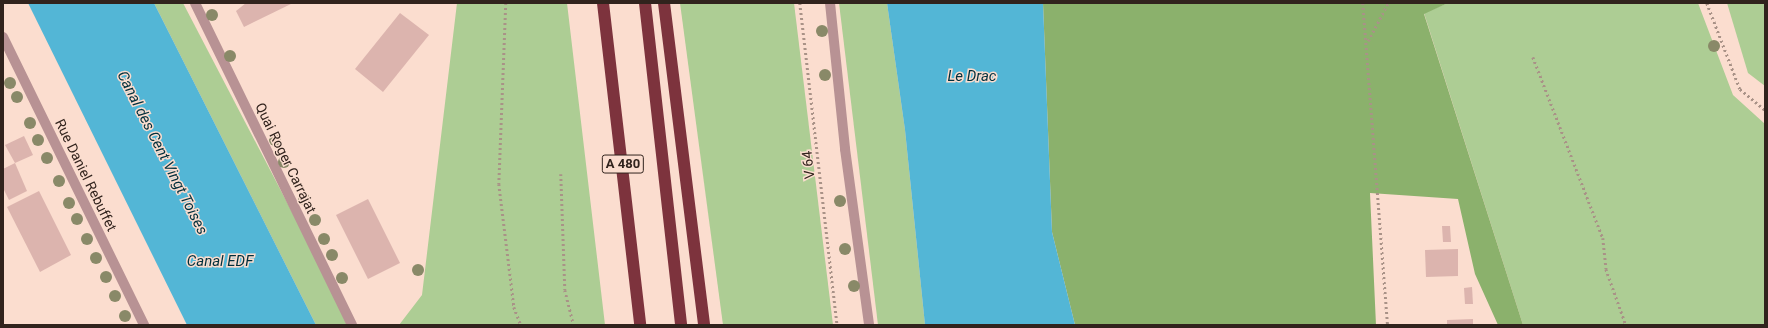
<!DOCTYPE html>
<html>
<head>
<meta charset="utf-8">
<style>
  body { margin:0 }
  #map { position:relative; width:1768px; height:328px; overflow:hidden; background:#fbddcf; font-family:Roboto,sans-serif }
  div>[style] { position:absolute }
  .green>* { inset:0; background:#adcd94 }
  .forest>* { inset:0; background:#8bb16c }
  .water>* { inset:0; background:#53b6d6 }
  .building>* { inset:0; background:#dcb4ae }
  .path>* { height:2.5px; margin-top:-1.25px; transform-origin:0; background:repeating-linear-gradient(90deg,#a99287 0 2px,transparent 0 5px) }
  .minor>* { height:10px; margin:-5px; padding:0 5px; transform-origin:5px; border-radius:5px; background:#b89294 }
  .highway>* { height:12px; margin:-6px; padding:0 6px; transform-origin:6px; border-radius:6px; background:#7d333d }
  .trees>* { width:12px; height:12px; margin:-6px; border-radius:50%; background:#898968 }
  span { translate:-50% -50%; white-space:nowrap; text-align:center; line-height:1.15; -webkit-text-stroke:3px #fbddcf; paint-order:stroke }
  .shield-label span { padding:1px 3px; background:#fbddcf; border:1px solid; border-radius:3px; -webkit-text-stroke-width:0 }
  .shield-label { font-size:13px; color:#31231d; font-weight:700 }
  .street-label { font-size:14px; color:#31231d }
  .water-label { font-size:15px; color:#002f3c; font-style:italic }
  .frame { position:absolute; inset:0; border:4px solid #31231d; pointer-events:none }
</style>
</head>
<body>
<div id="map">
  <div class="green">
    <i style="clip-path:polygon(154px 3px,183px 3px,351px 325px,316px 325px)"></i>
    <i style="clip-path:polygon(457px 3px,567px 3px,605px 325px,399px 325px,422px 295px)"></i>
    <i style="clip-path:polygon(680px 3px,794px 3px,833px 325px,723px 325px)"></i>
    <i style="clip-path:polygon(839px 3px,887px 3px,905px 130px,925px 325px,878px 325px)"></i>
    <i style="clip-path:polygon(1448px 3px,1698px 3px,1733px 95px,1765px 124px,1765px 325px,1523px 325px,1424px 13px)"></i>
    <i style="clip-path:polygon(1727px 3px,1765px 3px,1765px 86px,1748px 73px)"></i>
  </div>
  <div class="forest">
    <i style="clip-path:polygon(1043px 3px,1448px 3px,1424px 14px,1523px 325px,1498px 325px,1475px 274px,1458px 199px,1370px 193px,1376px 325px,1075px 325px,1052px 232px)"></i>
  </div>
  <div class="water">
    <i style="clip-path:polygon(28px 3px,154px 3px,316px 325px,187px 325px)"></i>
    <i style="clip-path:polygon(887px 3px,1043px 3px,1052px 232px,1075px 325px,925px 325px,905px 130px)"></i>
  </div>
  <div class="building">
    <i style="clip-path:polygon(246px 3px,293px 3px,244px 27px,236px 11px)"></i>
    <i style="clip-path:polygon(400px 13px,429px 35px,383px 92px,355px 69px)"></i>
    <i style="clip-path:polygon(24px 136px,33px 155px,15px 163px,5px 145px)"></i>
    <i style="clip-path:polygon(15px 163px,27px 191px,9px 200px,3px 188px,3px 169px)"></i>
    <i style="clip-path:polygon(39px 191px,71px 255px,40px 272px,7px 207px)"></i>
    <i style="clip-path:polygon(368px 199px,400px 263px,368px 279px,336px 215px)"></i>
    <i style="clip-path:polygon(1442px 226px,1450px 226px,1451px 242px,1443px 242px)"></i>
    <i style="clip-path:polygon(1458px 249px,1458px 276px,1426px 277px,1425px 250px)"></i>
    <i style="clip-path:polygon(1472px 287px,1473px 304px,1465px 304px,1464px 288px)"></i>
    <i style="clip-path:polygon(1473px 319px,1473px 325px,1447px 325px,1447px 320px)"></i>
  </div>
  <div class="path">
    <i style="left:506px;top:3px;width:181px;rotate:92.2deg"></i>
    <i style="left:499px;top:184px;width:124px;rotate:83deg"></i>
    <i style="left:514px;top:307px;width:19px;rotate:69deg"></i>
    <i style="left:800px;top:3px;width:324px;rotate:83.4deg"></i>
    <i style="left:1363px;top:3px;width:323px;rotate:85.6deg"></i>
    <i style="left:1707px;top:3px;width:92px;rotate:69deg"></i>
    <i style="left:1740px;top:89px;width:33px;rotate:40deg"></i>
    <i style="left:1368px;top:41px;width:43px;rotate:-62.2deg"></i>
    <i style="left:1533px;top:57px;width:194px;rotate:68.9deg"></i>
    <i style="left:1603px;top:238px;width:31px;rotate:84deg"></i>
    <i style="left:1606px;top:269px;width:59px;rotate:70.3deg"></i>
    <i style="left:561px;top:174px;width:116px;rotate:88deg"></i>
    <i style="left:565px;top:290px;width:36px;rotate:76deg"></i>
  </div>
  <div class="minor">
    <i style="left:195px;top:3px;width:358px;rotate:64deg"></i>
    <i style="left:830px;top:3px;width:147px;rotate:84.1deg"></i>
    <i style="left:845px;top:149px;width:178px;rotate:82.2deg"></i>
    <i style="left:3px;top:37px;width:321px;rotate:63.9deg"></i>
  </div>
  <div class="highway">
    <i style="left:603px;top:3px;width:324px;rotate:83.4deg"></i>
    <i style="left:645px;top:3px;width:324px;rotate:83.6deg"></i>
    <i style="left:664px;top:3px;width:324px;rotate:82.9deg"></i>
  </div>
  <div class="trees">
    <i style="left:212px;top:15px"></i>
    <i style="left:822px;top:31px"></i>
    <i style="left:1714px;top:46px"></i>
    <i style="left:230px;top:56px"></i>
    <i style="left:825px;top:75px"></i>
    <i style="left:10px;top:83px"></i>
    <i style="left:17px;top:97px"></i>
    <i style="left:30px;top:123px"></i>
    <i style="left:38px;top:140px"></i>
    <i style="left:275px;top:140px"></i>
    <i style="left:47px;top:158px"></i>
    <i style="left:284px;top:162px"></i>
    <i style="left:59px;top:181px"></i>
    <i style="left:304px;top:199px"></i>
    <i style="left:840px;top:201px"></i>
    <i style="left:69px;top:203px"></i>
    <i style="left:77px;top:219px"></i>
    <i style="left:315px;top:220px"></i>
    <i style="left:87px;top:239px"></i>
    <i style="left:324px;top:239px"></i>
    <i style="left:845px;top:249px"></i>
    <i style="left:332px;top:255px"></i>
    <i style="left:96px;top:258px"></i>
    <i style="left:418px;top:270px"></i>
    <i style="left:106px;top:277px"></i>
    <i style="left:342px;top:278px"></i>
    <i style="left:854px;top:286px"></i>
    <i style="left:115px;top:296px"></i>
    <i style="left:125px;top:316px"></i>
  </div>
  <div class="shield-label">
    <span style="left:623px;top:164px">A 480</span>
  </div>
  <div class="street-label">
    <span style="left:286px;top:158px;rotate:64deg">Quai Roger Carrajat</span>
    <span style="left:808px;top:165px;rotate:-96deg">V 64</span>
    <span style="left:86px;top:175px;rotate:64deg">Rue Daniel Rebuffet</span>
  </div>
  <div class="water-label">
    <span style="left:972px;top:77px">Le Drac</span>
    <span style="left:162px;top:153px;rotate:63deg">Canal des Cent Vingt Toises</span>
    <span style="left:220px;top:262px">Canal EDF</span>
  </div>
  <div class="frame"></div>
</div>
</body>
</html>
